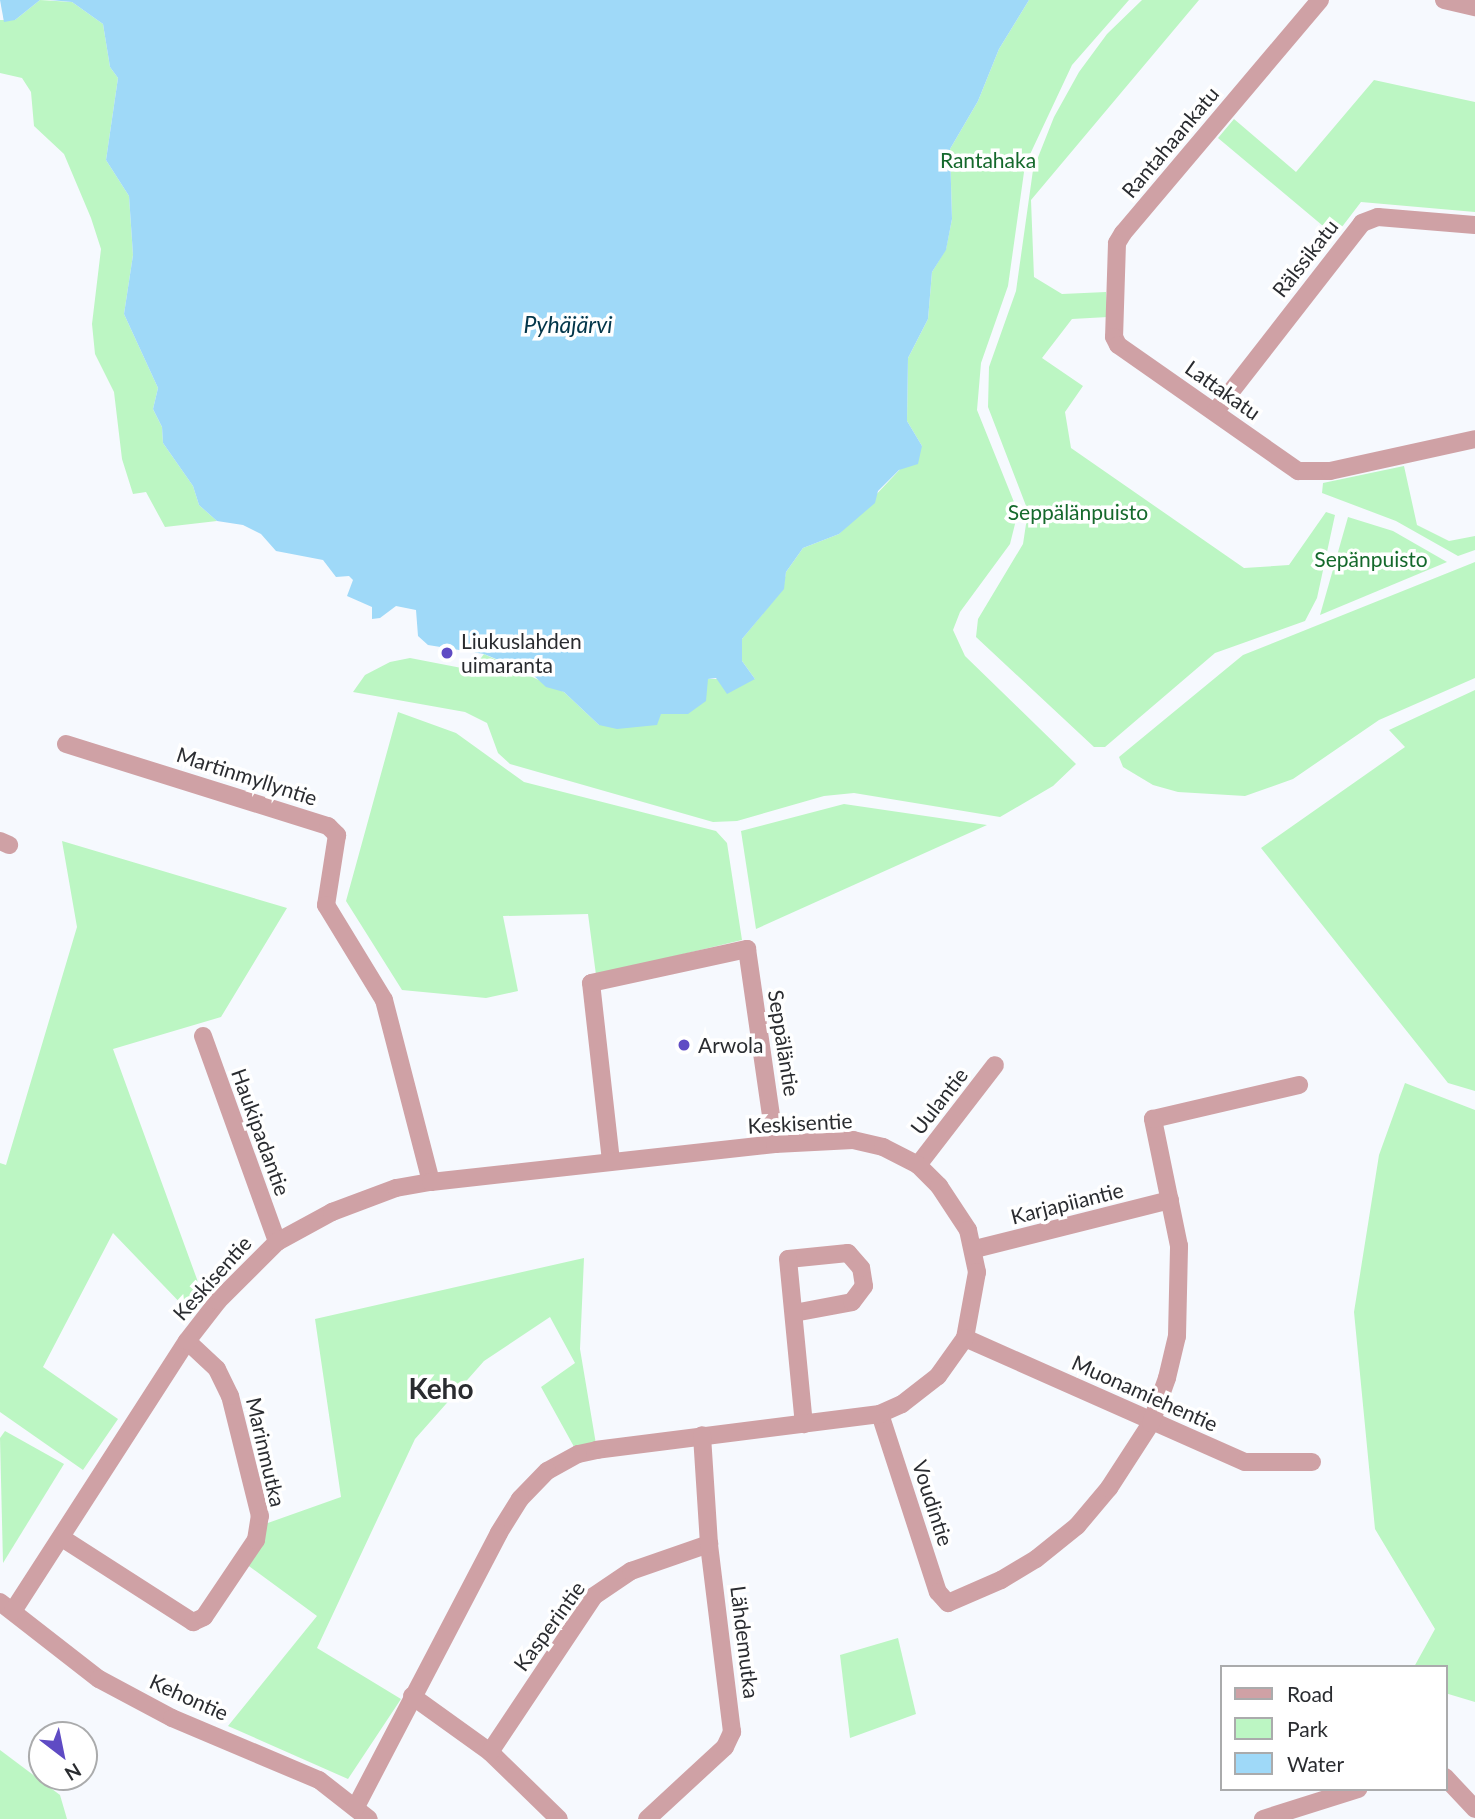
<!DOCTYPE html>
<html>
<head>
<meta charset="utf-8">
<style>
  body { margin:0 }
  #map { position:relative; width:1475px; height:1819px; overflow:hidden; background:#f6f9fe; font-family:Lato,sans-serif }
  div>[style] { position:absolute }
  .green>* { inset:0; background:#bcf6c3 }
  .water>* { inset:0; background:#9fd9f8 }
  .minor>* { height:18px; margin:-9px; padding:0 9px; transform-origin:9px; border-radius:9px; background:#cfa1a5 }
  .dots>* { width:19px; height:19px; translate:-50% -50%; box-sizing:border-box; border:4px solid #fff; border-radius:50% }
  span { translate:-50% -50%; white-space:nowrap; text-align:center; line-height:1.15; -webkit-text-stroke:7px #fff; paint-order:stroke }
  .street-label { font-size:21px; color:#2a2c30 }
  .park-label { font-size:21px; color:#15692c }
  .poi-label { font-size:21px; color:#2a2c30 }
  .left { translate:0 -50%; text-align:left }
  .water-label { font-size:23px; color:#03364a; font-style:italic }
  .district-label { font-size:28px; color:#2a2c30; font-weight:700 }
  .legend { position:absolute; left:1220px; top:1665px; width:228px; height:126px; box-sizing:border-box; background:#fff; border:2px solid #aaabac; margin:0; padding:9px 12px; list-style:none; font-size:21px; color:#2a2c30 }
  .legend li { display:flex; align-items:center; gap:14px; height:35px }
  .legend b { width:35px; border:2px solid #aaabac }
  .north { position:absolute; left:28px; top:1721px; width:70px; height:70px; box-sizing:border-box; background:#fff; border:2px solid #aaabac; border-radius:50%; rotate:148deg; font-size:19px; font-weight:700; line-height:28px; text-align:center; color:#2a2c30 }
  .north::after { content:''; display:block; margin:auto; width:24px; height:32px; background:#5f4bc4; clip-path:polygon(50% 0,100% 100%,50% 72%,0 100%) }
</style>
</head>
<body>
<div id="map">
  <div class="green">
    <i style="clip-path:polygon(40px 0,72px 2px,103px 24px,110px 67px,118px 78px,106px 160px,129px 196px,133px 255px,124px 314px,158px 388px,153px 409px,162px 427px,163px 443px,193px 486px,199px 505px,217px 521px,165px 527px,146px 492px,133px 494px,122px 459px,114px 392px,95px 354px,92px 324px,101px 249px,91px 218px,64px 154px,34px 126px,31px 92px,22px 78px,0 73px,0 20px,15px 20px)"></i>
    <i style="clip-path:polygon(1029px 0,1129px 0,1072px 65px,1025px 165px,1008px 286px,981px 363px,977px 410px,1018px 512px,1010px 544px,960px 612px,953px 630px,965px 656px,1076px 764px,1053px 786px,1000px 817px,854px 793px,824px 796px,737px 821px,713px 822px,510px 764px,498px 753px,487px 723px,465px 712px,353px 692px,365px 675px,390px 662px,410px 658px,472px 670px,484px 654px,564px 692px,599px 725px,661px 714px,708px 679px,755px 679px,742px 661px,742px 639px,783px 589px,786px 572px,803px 548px,839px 534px,922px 446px,907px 421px,908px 358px,928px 319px,932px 272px,946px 249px,952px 219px,950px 149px,978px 101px,999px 49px)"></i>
    <i style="clip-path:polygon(1142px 0,1199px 0,1031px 200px,1034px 277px,1062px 294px,1106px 292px,1108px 317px,1072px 319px,1042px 358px,1083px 386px,1065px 412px,1071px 448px,1244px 568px,1289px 565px,1326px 512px,1335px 515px,1317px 598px,1305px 621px,1215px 653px,1105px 747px,1094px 747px,976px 637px,978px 619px,1023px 544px,1028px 511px,988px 407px,989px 367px,1016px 291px,1033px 170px,1054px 117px,1079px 72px,1107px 34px)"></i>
    <i style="clip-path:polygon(1374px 80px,1475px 102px,1475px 212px,1361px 202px,1335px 236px,1218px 138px,1234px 119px,1296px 172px)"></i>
    <i style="clip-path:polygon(1404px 466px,1417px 525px,1449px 541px,1475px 536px,1475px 550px,1458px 556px,1396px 521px,1322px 493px,1323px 483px)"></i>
    <i style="clip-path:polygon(1348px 517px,1393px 531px,1447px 562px,1320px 615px)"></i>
    <i style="clip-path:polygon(1475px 562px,1475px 678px,1379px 720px,1293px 779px,1245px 796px,1178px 792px,1153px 785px,1123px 767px,1119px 757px,1243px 655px)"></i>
    <i style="clip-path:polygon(1475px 690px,1475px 1091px,1448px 1083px,1261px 848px,1405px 747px,1389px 730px)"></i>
    <i style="clip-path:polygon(398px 712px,456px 733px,524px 782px,716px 831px,727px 843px,742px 940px,596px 975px,588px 914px,503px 916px,518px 991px,486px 998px,402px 990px,346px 901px)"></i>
    <i style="clip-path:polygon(844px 804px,987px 825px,756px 929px,741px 831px)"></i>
    <i style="clip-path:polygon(62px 841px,287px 908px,221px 1017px,113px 1049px,202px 1293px,188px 1311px,113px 1233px,43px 1367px,118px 1419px,83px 1470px,0 1412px,0 1163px,6px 1165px,77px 927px)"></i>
    <i style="clip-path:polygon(1405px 1083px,1475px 1110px,1475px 1702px,1445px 1693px,1445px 1667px,1414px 1667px,1435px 1629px,1375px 1529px,1354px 1312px,1379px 1155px)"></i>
    <i style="clip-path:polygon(584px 1258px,580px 1349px,597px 1450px,578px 1454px,541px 1387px,575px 1363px,550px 1317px,484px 1361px,415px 1439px,317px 1648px,401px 1699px,348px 1779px,228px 1726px,317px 1616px,246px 1564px,265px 1524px,341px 1497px,315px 1319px)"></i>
    <i style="clip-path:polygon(5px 1431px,64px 1464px,3px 1563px,0 1438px)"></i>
    <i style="clip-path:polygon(898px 1638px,916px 1714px,850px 1738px,840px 1655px)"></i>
    <i style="clip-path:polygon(0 1750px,60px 1795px,67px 1819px,0 1819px)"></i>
  </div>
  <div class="water">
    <i style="clip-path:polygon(0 0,40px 0,15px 20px,4px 22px)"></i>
    <i style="clip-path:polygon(50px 0,1029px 0,999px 49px,978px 101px,950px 149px,952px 219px,946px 250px,932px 272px,928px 319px,908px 358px,907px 421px,922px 446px,918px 464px,899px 470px,878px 491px,875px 503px,839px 534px,803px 548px,786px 572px,784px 589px,742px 639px,742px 661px,755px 679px,727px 694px,716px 678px,708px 679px,706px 701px,688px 714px,661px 714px,657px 725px,617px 729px,599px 725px,564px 692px,546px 687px,532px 674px,484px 654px,428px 645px,418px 636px,416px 610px,396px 606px,380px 618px,372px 619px,372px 607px,347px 596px,353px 580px,349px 576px,336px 577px,323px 560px,276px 551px,261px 534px,243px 525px,217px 521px,199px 505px,193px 486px,163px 443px,162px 427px,153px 409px,158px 388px,124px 314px,133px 255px,129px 196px,106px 160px,118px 78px,110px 67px,103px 24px,72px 2px)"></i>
  </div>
  <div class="minor">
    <i style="left:1320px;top:0;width:305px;rotate:130.2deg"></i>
    <i style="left:1123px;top:233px;width:12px;rotate:121deg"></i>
    <i style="left:1117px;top:243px;width:94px;rotate:91.8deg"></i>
    <i style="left:1114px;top:337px;width:9px;rotate:63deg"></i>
    <i style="left:1118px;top:345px;width:220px;rotate:35deg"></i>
    <i style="left:1298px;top:471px;width:32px"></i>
    <i style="left:1330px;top:471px;width:148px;rotate:-12.4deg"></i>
    <i style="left:1444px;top:0;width:32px;rotate:13deg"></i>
    <i style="left:1215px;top:412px;width:239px;rotate:-52.1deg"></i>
    <i style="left:1362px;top:223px;width:17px;rotate:-21deg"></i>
    <i style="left:1378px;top:217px;width:97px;rotate:4.7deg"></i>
    <i style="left:66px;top:744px;width:275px;rotate:17.4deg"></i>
    <i style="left:328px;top:826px;width:13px;rotate:45deg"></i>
    <i style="left:337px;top:835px;width:71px;rotate:98.9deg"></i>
    <i style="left:326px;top:905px;width:111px;rotate:58.6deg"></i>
    <i style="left:384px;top:1000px;width:188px;rotate:75.5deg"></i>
    <i style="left:0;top:841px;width:10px;rotate:24deg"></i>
    <i style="left:203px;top:1036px;width:219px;rotate:70.2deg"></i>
    <i style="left:611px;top:1161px;width:179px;rotate:-96.4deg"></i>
    <i style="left:591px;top:983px;width:160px;rotate:-12.3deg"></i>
    <i style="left:747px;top:949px;width:197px;rotate:81.8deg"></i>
    <i style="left:918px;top:1165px;width:126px;rotate:-52.4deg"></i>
    <i style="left:975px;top:1249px;width:201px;rotate:-14.1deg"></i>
    <i style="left:794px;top:1313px;width:59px;rotate:-10.7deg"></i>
    <i style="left:852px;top:1302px;width:20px;rotate:-53deg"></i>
    <i style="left:864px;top:1286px;width:18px;rotate:-99deg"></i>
    <i style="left:861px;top:1268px;width:20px;rotate:-131deg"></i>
    <i style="left:848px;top:1253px;width:60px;rotate:174.3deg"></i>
    <i style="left:788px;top:1259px;width:166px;rotate:84.5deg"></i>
    <i style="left:965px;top:1338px;width:306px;rotate:23.9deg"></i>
    <i style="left:1245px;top:1462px;width:67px"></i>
    <i style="left:880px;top:1414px;width:187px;rotate:72deg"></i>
    <i style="left:938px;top:1592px;width:15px;rotate:48deg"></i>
    <i style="left:948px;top:1603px;width:58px;rotate:-23.5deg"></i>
    <i style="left:1001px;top:1580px;width:41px;rotate:-31deg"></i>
    <i style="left:1036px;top:1559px;width:53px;rotate:-38.8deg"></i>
    <i style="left:1077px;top:1526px;width:50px;rotate:-49.9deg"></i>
    <i style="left:1109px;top:1488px;width:77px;rotate:-57.1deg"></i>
    <i style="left:1151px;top:1423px;width:48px;rotate:-70.4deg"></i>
    <i style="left:1167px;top:1378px;width:43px;rotate:-76.6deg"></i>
    <i style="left:1177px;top:1336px;width:90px;rotate:-88.7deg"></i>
    <i style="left:1179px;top:1246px;width:130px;rotate:-101.6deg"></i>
    <i style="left:1153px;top:1119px;width:150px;rotate:-13.1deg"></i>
    <i style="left:62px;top:1538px;width:156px;rotate:32.7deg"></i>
    <i style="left:193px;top:1622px;width:12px;rotate:-24deg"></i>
    <i style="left:204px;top:1617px;width:93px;rotate:-56deg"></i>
    <i style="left:256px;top:1540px;width:24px;rotate:-81deg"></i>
    <i style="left:260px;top:1516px;width:124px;rotate:-104deg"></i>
    <i style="left:230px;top:1396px;width:30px;rotate:-116deg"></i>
    <i style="left:217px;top:1369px;width:41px;rotate:-137deg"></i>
    <i style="left:0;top:1602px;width:125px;rotate:37.9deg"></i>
    <i style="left:99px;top:1679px;width:83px;rotate:28.1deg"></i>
    <i style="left:172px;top:1718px;width:160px;rotate:22.9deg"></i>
    <i style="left:319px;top:1780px;width:63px;rotate:38deg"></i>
    <i style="left:13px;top:1611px;width:321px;rotate:-57.2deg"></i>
    <i style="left:187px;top:1341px;width:51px;rotate:-52.2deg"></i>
    <i style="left:218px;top:1301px;width:83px;rotate:-45deg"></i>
    <i style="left:277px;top:1242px;width:63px;rotate:-28.6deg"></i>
    <i style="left:332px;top:1212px;width:68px;rotate:-20.6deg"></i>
    <i style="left:396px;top:1188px;width:36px;rotate:-10deg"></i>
    <i style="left:431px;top:1182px;width:346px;rotate:-6.3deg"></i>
    <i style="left:775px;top:1144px;width:78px;rotate:-2.9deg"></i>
    <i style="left:853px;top:1140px;width:31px;rotate:13deg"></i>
    <i style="left:883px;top:1147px;width:39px;rotate:27deg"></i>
    <i style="left:918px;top:1165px;width:30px;rotate:45deg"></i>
    <i style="left:939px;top:1186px;width:53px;rotate:56.6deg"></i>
    <i style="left:968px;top:1230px;width:43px;rotate:77.9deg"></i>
    <i style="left:977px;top:1272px;width:67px;rotate:100.3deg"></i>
    <i style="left:965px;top:1338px;width:47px;rotate:125.4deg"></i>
    <i style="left:938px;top:1376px;width:46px;rotate:142.1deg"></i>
    <i style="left:902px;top:1404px;width:24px;rotate:156deg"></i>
    <i style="left:880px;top:1414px;width:285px;rotate:172.8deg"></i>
    <i style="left:597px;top:1450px;width:19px;rotate:168deg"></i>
    <i style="left:578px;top:1454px;width:35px;rotate:151deg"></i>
    <i style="left:547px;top:1471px;width:39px;rotate:134deg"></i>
    <i style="left:520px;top:1499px;width:40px;rotate:122deg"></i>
    <i style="left:499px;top:1533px;width:310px;rotate:117.6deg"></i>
    <i style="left:412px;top:1696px;width:96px;rotate:35.7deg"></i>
    <i style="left:490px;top:1752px;width:96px;rotate:44.2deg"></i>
    <i style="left:490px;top:1752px;width:187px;rotate:-56.3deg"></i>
    <i style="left:594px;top:1596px;width:45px;rotate:-34deg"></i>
    <i style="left:631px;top:1571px;width:83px;rotate:-19.1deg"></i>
    <i style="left:1445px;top:1777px;width:44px;rotate:46.8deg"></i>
    <i style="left:647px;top:1819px;width:106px;rotate:-42.7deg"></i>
    <i style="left:725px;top:1747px;width:17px;rotate:-65deg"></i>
    <i style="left:732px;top:1732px;width:189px;rotate:-97deg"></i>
    <i style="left:709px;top:1544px;width:109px;rotate:-93.7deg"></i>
    <i style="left:1263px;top:1819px;width:100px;rotate:-17.5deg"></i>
  </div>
  <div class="dots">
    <i style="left:447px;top:653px;background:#5f4bc4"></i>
    <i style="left:684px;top:1045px;background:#5f4bc4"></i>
  </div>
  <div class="street-label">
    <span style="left:1170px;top:142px;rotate:-50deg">Rantahaankatu</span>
    <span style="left:1305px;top:258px;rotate:-52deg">Rälssikatu</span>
    <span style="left:1223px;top:390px;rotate:35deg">Lattakatu</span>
    <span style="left:247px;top:776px;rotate:18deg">Martinmyllyntie</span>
    <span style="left:784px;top:1043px;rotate:81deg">Seppäläntie</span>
    <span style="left:939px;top:1101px;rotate:-52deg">Uulantie</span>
    <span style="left:800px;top:1123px;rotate:-3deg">Keskisentie</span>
    <span style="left:261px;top:1132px;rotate:70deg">Haukipadantie</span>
    <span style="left:1067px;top:1203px;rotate:-14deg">Karjapiiantie</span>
    <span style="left:212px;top:1278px;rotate:-48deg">Keskisentie</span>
    <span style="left:1145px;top:1393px;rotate:24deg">Muonamiehentie</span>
    <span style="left:266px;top:1452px;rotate:77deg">Marinmutka</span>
    <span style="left:933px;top:1503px;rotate:72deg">Voudintie</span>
    <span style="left:549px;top:1626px;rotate:-54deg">Kasperintie</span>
    <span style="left:745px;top:1642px;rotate:83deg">Lähdemutka</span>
    <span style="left:189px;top:1697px;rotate:24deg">Kehontie</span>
  </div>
  <div class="park-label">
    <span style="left:988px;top:160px">Rantahaka</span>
    <span style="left:1078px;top:512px">Seppälänpuisto</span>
    <span style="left:1371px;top:559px">Sepänpuisto</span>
  </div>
  <div class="poi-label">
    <span class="left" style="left:461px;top:653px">Liukuslahden<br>uimaranta</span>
    <span class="left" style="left:698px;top:1045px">Arwola</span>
  </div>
  <div class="water-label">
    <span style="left:568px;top:324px">Pyhäjärvi</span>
  </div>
  <div class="district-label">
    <span style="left:441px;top:1388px">Keho</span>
  </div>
  <ul class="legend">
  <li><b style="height:9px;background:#cfa1a5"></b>Road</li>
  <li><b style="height:19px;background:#bcf6c3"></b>Park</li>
  <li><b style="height:19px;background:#9fd9f8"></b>Water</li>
  </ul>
  <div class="north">N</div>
</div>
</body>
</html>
